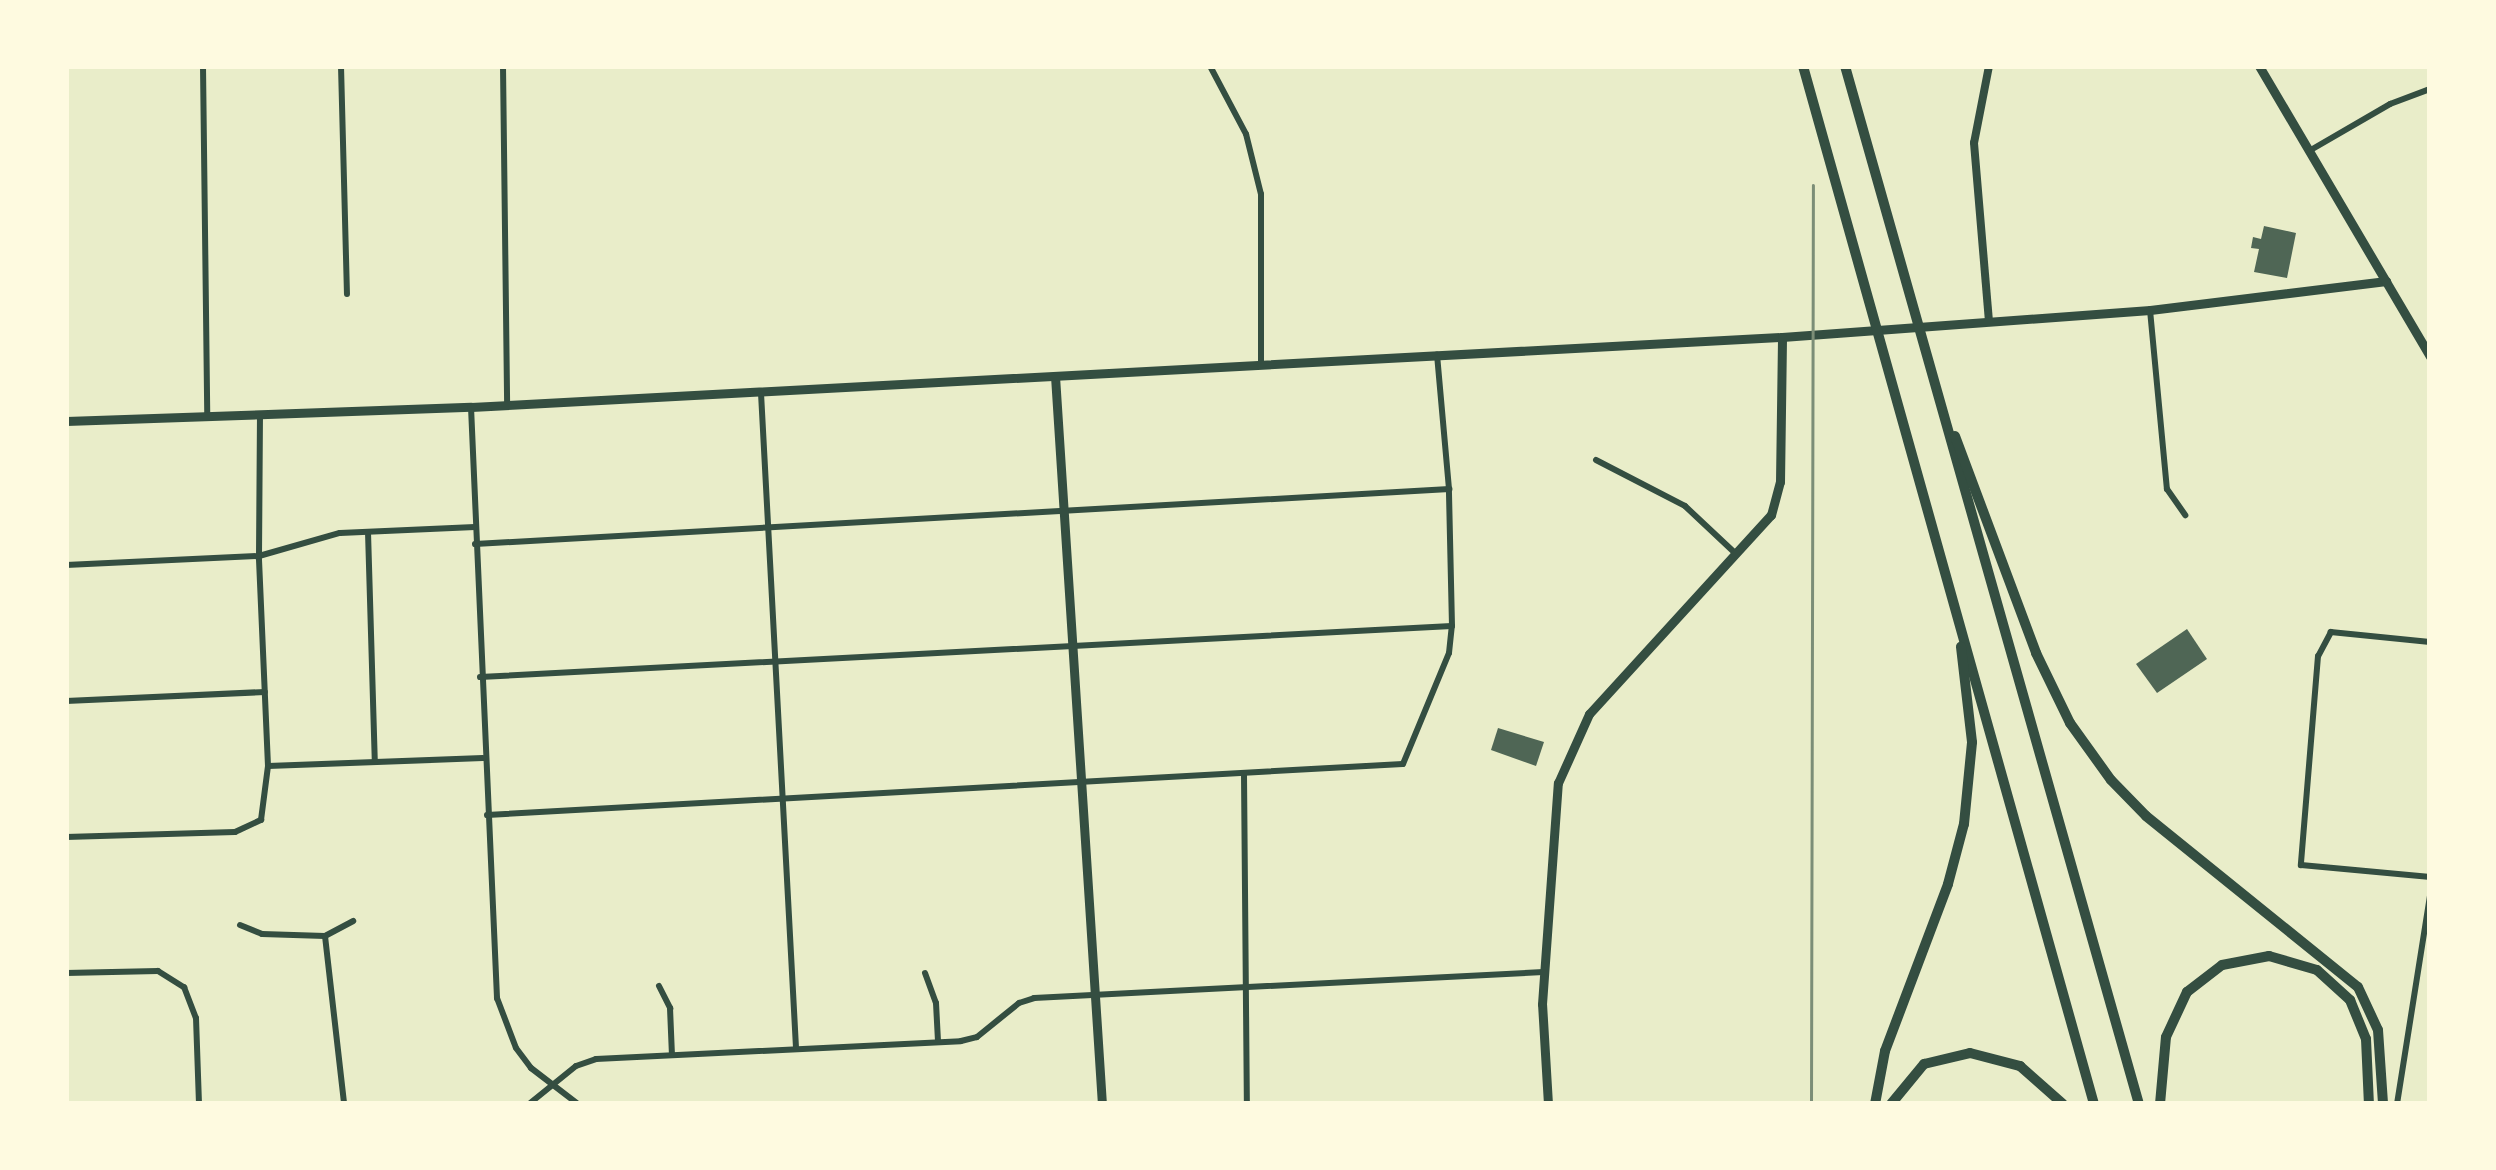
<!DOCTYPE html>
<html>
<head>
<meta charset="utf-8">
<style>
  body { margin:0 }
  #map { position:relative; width:2496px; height:1170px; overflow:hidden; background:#e9edc9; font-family:Signika,sans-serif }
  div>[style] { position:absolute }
  .building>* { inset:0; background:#4f6655 }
  .minor>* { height:6px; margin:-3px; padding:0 3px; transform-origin:3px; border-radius:3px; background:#344e41 }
  .tertiary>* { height:8px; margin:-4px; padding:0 4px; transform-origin:4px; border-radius:4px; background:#344e41 }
  .secondary>* { height:9px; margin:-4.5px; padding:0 4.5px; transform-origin:4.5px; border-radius:4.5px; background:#344e41 }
  .primary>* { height:9px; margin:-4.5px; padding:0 4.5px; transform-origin:4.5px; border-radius:4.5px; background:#344e41 }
  .motorway>* { height:10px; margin:-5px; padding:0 5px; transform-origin:5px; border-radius:5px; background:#344e41 }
  .rail>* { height:3px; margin:-1.5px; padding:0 1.5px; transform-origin:1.5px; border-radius:1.5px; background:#7c8e77 }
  span { translate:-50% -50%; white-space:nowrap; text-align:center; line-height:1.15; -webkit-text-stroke:9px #fefae0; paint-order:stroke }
  .frame { position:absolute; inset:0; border:69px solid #fefae0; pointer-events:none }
</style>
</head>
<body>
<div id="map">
  <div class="building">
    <i style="clip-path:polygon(2264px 226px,2296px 233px,2287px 278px,2254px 272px,2259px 249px,2251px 248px,2253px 237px,2261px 239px)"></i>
    <i style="clip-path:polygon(2187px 629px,2207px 659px,2157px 693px,2136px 664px)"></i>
    <i style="clip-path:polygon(1498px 728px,1544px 742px,1536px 766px,1491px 750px)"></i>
  </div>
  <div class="minor">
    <i style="left:203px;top:66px;width:350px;rotate:89.3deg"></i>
    <i style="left:341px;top:66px;width:228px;rotate:88.5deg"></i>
    <i style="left:503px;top:66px;width:339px;rotate:89.3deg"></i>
    <i style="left:1210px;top:66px;width:77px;rotate:62.1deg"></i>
    <i style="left:1246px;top:134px;width:62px;rotate:76deg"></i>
    <i style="left:1261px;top:194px;width:171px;rotate:90deg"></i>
    <i style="left:2309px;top:151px;width:94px;rotate:-30.1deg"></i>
    <i style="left:2390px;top:104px;width:43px;rotate:-20.6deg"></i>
    <i style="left:2150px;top:310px;width:180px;rotate:84.6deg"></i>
    <i style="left:2167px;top:489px;width:32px;rotate:55deg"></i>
    <i style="left:761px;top:393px;width:656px;rotate:86.94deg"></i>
    <i style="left:471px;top:407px;width:592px;rotate:87.48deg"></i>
    <i style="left:497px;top:998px;width:53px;rotate:69.2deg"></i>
    <i style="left:516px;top:1048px;width:25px;rotate:53deg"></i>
    <i style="left:531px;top:1068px;width:59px;rotate:37.5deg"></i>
    <i style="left:1596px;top:460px;width:100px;rotate:27.3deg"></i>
    <i style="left:1685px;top:506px;width:69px;rotate:43.2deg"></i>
    <i style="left:368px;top:532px;width:230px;rotate:88.3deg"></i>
    <i style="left:475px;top:544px;width:976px;rotate:-3.23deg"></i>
    <i style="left:66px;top:565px;width:193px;rotate:-2.7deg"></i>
    <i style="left:259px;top:556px;width:84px;rotate:-15.9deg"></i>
    <i style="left:340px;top:533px;width:135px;rotate:-2.5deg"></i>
    <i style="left:2430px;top:642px;width:100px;rotate:-174.2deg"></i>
    <i style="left:2331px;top:632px;width:27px;rotate:118deg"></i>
    <i style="left:2318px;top:656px;width:210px;rotate:94.7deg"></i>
    <i style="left:2301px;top:865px;width:130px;rotate:5.3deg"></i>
    <i style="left:480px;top:677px;width:973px;rotate:-3deg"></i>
    <i style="left:66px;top:701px;width:199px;rotate:-2.6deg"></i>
    <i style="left:268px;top:766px;width:215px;rotate:-2.1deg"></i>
    <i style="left:1244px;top:775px;width:329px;rotate:89.5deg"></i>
    <i style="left:487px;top:815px;width:917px;rotate:-3.19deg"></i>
    <i style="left:1403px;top:764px;width:120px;rotate:-67.5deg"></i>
    <i style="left:1449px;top:653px;width:27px;rotate:-84deg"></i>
    <i style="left:1452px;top:626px;width:137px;rotate:-91.3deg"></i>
    <i style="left:1449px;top:489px;width:135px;rotate:-95.1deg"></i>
    <i style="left:66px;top:837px;width:169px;rotate:-1.7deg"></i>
    <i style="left:235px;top:832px;width:29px;rotate:-25deg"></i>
    <i style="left:261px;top:820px;width:54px;rotate:-82.6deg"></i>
    <i style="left:268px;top:766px;width:210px;rotate:-92.5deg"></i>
    <i style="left:259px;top:556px;width:141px;rotate:-89.6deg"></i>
    <i style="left:240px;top:925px;width:24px;rotate:22deg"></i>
    <i style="left:262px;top:934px;width:63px;rotate:1.8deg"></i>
    <i style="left:325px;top:936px;width:32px;rotate:-28deg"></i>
    <i style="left:325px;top:936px;width:169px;rotate:83.5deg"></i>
    <i style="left:66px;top:973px;width:92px;rotate:-1.2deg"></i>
    <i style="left:158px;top:971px;width:31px;rotate:32deg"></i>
    <i style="left:184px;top:987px;width:33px;rotate:69deg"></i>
    <i style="left:196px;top:1018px;width:86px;rotate:88deg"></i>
    <i style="left:925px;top:973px;width:32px;rotate:70deg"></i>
    <i style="left:936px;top:1003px;width:39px;rotate:87deg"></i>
    <i style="left:659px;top:986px;width:25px;rotate:63deg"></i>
    <i style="left:670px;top:1008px;width:47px;rotate:87.6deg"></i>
    <i style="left:529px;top:1104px;width:60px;rotate:-39deg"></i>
    <i style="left:576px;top:1066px;width:21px;rotate:-19deg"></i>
    <i style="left:596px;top:1059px;width:365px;rotate:-2.8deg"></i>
    <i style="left:961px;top:1041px;width:16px;rotate:-14deg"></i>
    <i style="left:977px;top:1037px;width:54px;rotate:-39deg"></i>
    <i style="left:1019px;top:1003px;width:16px;rotate:-18deg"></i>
    <i style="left:1034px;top:998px;width:510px;rotate:-2.92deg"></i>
    <i style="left:2397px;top:1104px;width:212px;rotate:-81deg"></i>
  </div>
  <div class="tertiary">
    <i style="left:1989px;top:66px;width:78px;rotate:101deg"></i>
    <i style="left:1974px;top:143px;width:179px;rotate:85.2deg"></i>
  </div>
  <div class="secondary">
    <i style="left:1055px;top:376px;width:730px;rotate:86.31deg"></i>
    <i style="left:66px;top:421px;width:405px;rotate:-2deg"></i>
    <i style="left:471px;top:407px;width:1313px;rotate:-3.06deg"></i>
    <i style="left:1782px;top:337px;width:369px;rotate:-4.2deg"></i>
    <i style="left:2150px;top:310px;width:238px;rotate:-7deg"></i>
    <i style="left:1548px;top:1104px;width:100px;rotate:-93.4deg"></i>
    <i style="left:1542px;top:1004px;width:222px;rotate:-85.9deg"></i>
    <i style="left:1558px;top:783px;width:76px;rotate:-65.8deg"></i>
    <i style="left:1589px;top:714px;width:270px;rotate:-47.6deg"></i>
    <i style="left:1771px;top:515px;width:34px;rotate:-75deg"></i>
    <i style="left:1780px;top:482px;width:145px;rotate:-89.2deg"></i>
  </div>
  <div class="primary">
    <i style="left:2259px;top:66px;width:337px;rotate:59.5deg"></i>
  </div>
  <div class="motorway">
    <i style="left:1803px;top:66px;width:1078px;rotate:74.34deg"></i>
    <i style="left:1845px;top:66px;width:1079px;rotate:74.19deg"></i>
    <i style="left:1955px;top:436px;width:232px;rotate:69.5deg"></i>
    <i style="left:2036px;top:653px;width:78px;rotate:64.1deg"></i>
    <i style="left:2070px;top:723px;width:70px;rotate:54.3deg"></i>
    <i style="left:2111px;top:780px;width:50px;rotate:45.8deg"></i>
    <i style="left:2146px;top:816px;width:272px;rotate:38.9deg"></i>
    <i style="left:2358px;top:987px;width:47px;rotate:65.1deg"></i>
    <i style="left:2378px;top:1030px;width:74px;rotate:86.1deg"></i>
    <i style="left:1875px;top:1104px;width:54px;rotate:-79.3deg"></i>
    <i style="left:1885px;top:1051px;width:178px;rotate:-69.3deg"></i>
    <i style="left:1948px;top:884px;width:62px;rotate:-75.1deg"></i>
    <i style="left:1964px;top:824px;width:82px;rotate:-84.4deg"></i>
    <i style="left:1972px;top:742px;width:96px;rotate:-96.6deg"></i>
    <i style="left:1891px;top:1104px;width:52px;rotate:-50.5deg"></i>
    <i style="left:1924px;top:1064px;width:47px;rotate:-13.4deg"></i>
    <i style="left:1970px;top:1053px;width:52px;rotate:14.6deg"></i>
    <i style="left:2020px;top:1066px;width:57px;rotate:41.5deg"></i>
    <i style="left:2160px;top:1104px;width:67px;rotate:-84.9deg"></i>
    <i style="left:2166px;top:1037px;width:50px;rotate:-65deg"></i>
    <i style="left:2187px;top:992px;width:44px;rotate:-37.6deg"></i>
    <i style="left:2222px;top:965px;width:48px;rotate:-10.8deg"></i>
    <i style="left:2269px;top:956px;width:50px;rotate:16.3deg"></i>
    <i style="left:2317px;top:970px;width:45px;rotate:42.3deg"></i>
    <i style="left:2350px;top:1000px;width:42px;rotate:67.7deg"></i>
    <i style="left:2366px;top:1039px;width:65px;rotate:87.4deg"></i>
  </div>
  <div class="rail">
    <i style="left:1811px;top:1104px;width:919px;rotate:-89.88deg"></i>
  </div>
  <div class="frame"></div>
</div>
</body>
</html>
